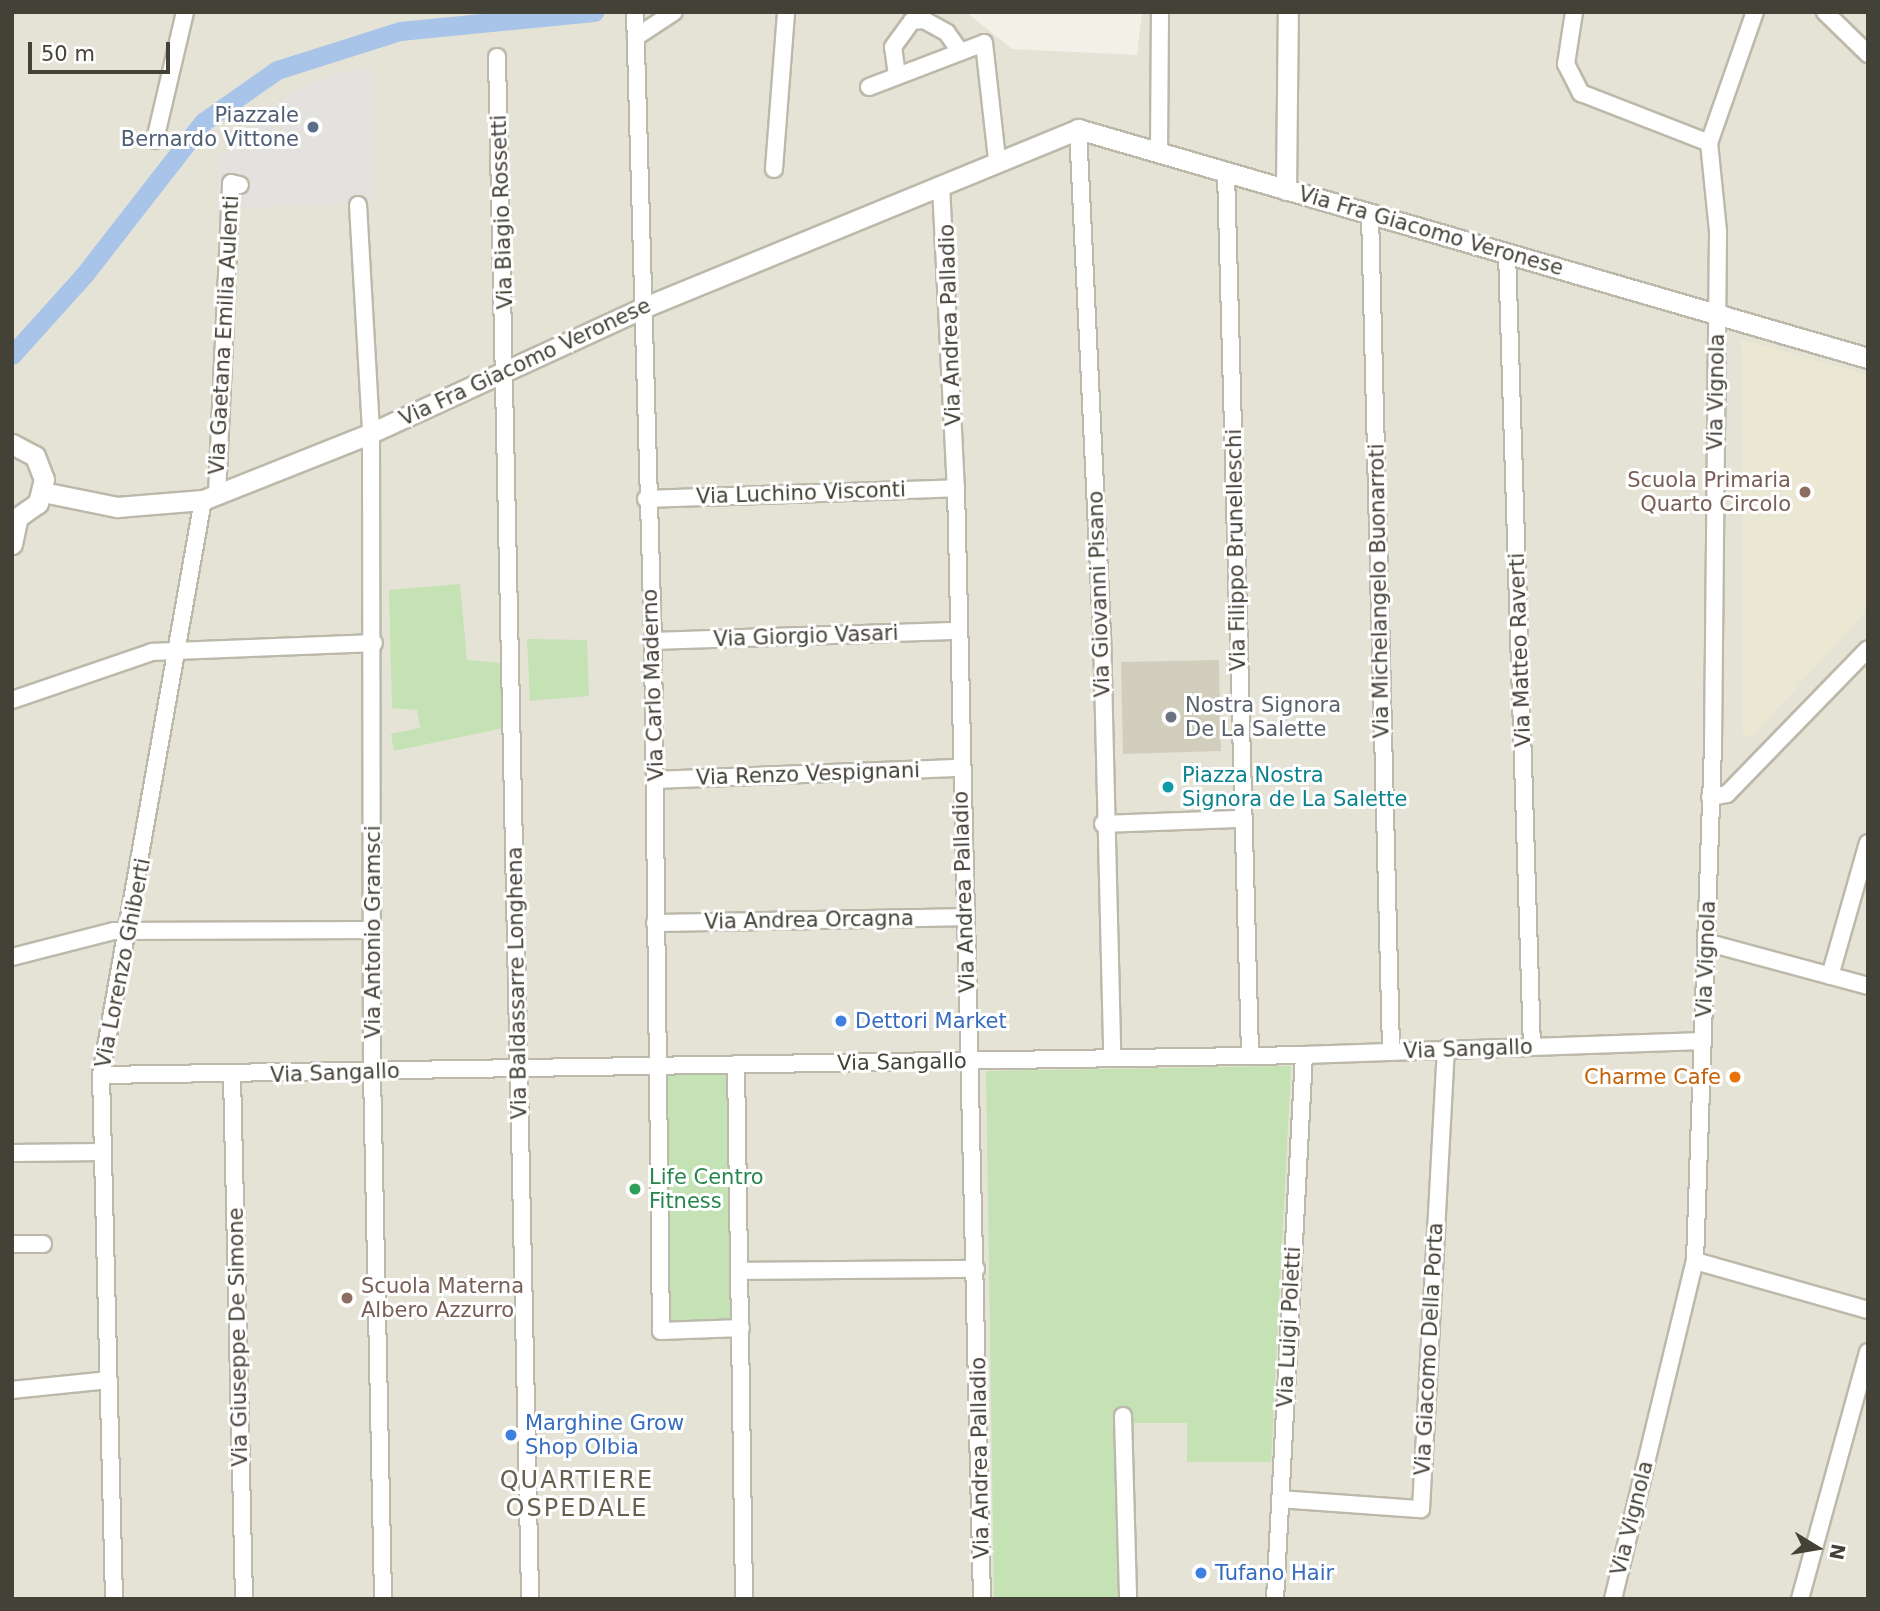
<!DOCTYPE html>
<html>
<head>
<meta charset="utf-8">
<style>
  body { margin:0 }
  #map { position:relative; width:1880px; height:1611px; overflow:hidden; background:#f2f1e7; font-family:"DejaVu Sans",sans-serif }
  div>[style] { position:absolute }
  .residential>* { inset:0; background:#e5e3d6 }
  .education>* { inset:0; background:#eae7d2 }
  .green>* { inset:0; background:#c5e2b4 }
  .parking>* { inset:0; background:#e3e2df }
  .canal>* { height:19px; margin:-9.5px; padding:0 9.5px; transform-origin:9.5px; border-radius:9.5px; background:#a9c4e9 }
  .building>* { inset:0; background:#d2cebe }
  .roads { filter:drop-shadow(2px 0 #bcb9ab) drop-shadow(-2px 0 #bcb9ab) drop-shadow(0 2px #bcb9ab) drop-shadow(0 -2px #bcb9ab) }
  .minor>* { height:16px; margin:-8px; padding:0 8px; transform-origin:8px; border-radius:8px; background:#fff }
  .tertiary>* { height:19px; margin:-9.5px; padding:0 9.5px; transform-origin:9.5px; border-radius:9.5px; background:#fff }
  .dots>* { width:19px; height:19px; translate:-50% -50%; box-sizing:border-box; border:4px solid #fff; border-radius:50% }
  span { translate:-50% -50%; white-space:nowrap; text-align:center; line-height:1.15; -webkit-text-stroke:6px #fff; paint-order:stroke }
  .service-label { font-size:21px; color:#4e5e75 }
  .right { translate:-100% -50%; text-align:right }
  .street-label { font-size:21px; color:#444137 }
  .education-label { font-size:21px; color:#785e54 }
  .left { translate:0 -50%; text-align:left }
  .worship-label { font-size:21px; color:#5b616d }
  .culture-label { font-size:21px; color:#0d838f }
  .shop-label { font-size:21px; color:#366cbe }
  .food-label { font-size:21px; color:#c56008 }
  .leisure-label { font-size:21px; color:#27864d }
  .quarter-label { font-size:24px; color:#66614f; letter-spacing:2px }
  .frame { position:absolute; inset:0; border:14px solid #444137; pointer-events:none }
  .north { position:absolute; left:1782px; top:1513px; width:70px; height:70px; -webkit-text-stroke:5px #fff; paint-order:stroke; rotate:101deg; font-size:19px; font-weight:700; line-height:28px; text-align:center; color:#444137 }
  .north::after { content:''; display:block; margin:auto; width:24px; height:32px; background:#444137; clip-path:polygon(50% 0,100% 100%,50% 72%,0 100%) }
  .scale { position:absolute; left:28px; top:42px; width:142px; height:32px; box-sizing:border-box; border:4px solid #444137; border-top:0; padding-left:9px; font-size:21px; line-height:24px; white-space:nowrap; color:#444137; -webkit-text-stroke:5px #fff; paint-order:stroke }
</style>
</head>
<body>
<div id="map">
  <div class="residential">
    <i style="clip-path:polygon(12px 12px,966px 12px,1012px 49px,1137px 55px,1142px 12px,1868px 12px,1868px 1599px,12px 1599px)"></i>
  </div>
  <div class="education">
    <i style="clip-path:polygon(1741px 339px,1868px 375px,1868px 609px,1752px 737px,1743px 734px)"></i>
  </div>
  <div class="green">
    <i style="clip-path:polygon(460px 584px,467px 660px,502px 663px,504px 728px,394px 751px,391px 734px,420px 728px,417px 710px,392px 708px,389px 590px)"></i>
    <i style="clip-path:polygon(527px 639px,587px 640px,589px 696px,530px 701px)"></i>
    <i style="clip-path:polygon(1291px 1066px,1271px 1462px,1187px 1462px,1187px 1423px,1122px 1423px,1121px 1599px,994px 1599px,986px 1071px)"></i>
    <i style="clip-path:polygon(726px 1072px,733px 1322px,669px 1325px,668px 1075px)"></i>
  </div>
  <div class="parking">
    <i style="clip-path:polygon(372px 66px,376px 202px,218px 210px,216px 160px,288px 94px,339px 72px)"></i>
  </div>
  <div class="canal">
    <i style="left:12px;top:355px;width:108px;rotate:-48deg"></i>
    <i style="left:84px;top:275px;width:194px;rotate:-52.1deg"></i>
    <i style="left:203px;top:122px;width:90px;rotate:-35.1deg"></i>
    <i style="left:277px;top:70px;width:129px;rotate:-17.6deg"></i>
    <i style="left:400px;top:31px;width:195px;rotate:-5.6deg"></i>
  </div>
  <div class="building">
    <i style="clip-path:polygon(1219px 660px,1221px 751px,1123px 754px,1121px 662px)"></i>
  </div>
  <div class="roads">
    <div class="minor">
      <i style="left:635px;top:12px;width:629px;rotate:88.36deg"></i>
      <i style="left:653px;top:641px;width:690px;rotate:89.34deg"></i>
      <i style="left:661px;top:1331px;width:80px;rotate:-2.1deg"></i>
      <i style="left:1574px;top:12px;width:53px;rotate:98.7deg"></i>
      <i style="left:1566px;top:64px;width:33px;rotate:63deg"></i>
      <i style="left:1581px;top:93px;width:137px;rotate:21.3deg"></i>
      <i style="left:1825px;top:12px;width:60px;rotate:44.3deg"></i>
      <i style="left:636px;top:37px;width:45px;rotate:-33.3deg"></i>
      <i style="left:497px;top:57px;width:1542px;rotate:88.77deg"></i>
      <i style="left:897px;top:75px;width:28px;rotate:-98deg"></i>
      <i style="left:893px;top:47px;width:32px;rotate:-54deg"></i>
      <i style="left:912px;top:21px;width:12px;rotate:-5deg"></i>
      <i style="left:924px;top:20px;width:26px;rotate:29deg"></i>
      <i style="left:947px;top:33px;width:21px;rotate:55deg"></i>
      <i style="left:869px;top:87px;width:123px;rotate:-20.9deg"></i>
      <i style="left:984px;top:43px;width:117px;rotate:83.6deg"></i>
      <i style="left:1078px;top:129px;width:506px;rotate:87.28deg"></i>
      <i style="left:1102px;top:634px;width:424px;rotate:88.6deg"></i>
      <i style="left:155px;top:140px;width:131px;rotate:-76.8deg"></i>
      <i style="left:1159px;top:153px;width:141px;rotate:-89.6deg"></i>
      <i style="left:774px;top:169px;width:157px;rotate:-85.6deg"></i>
      <i style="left:1226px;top:172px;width:883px;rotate:88.44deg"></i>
      <i style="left:941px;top:185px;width:303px;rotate:87.2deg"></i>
      <i style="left:956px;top:488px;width:1111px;rotate:88.66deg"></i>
      <i style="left:358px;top:205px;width:228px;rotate:86.7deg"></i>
      <i style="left:371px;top:433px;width:639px;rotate:89.91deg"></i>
      <i style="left:372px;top:1072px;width:527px;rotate:88.8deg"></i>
      <i style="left:1370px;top:214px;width:837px;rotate:88.56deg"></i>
      <i style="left:1507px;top:253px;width:794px;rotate:88.2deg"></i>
      <i style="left:217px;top:495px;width:312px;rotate:-87.4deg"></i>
      <i style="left:231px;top:183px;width:9px;rotate:13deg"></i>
      <i style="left:646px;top:499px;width:310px;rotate:-2deg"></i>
      <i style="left:653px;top:641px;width:306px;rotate:-1.9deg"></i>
      <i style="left:12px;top:700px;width:148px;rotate:-18.9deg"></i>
      <i style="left:152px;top:652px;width:222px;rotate:-2.3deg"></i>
      <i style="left:656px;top:780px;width:304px;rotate:-2.3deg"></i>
      <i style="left:1710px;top:797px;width:17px;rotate:-10deg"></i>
      <i style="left:1727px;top:794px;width:202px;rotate:-45.8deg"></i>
      <i style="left:1103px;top:824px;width:139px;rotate:-2.1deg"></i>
      <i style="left:655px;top:923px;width:308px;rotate:-1.1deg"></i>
      <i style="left:1709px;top:943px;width:165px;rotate:15.1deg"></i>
      <i style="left:12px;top:957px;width:105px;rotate:-14.3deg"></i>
      <i style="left:114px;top:931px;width:258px;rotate:-0.2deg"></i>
      <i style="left:1830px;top:976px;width:138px;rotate:-74.1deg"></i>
      <i style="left:736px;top:1064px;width:535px;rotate:89.14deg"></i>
      <i style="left:101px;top:1075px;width:1203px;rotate:-0.95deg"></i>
      <i style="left:1304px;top:1055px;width:398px;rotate:-2deg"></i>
      <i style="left:232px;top:1075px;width:524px;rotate:88.69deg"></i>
      <i style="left:12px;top:1153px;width:91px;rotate:-0.6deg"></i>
      <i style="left:12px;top:1244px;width:31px"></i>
      <i style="left:1695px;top:1261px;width:180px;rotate:15.8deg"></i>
      <i style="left:740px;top:1271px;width:236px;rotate:-0.5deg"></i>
      <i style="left:12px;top:1390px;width:97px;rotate:-5.9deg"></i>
      <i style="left:1123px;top:1416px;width:183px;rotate:88.4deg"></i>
      <i style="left:1280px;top:1499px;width:141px;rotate:4.1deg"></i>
      <i style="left:1421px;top:1509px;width:461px;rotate:-86.9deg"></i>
      <i style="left:114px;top:1599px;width:524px;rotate:-91.42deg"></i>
      <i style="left:101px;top:1075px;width:584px;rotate:-79.94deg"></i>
      <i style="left:1275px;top:1599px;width:545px;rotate:-86.95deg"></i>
      <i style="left:1613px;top:1599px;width:348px;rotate:-76.4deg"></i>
      <i style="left:1695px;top:1261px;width:516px;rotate:-88deg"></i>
      <i style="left:1713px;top:745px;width:514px;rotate:-89.44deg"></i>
      <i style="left:1718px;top:231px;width:88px;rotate:-95.8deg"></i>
      <i style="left:1709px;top:143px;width:139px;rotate:-70.7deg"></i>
      <i style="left:1800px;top:1599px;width:256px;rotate:-74.6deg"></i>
    </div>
    <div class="tertiary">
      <i style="left:1286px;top:190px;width:178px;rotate:-89.4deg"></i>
      <i style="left:12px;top:444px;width:26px;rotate:28deg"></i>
      <i style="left:35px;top:456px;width:25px;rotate:69deg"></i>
      <i style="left:44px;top:479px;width:25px;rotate:104deg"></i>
      <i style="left:38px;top:503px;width:32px;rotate:145deg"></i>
      <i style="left:43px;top:492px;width:76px;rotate:11.5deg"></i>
      <i style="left:117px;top:507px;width:86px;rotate:-4.7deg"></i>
      <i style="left:203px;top:500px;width:181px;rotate:-21.7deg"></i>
      <i style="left:371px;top:433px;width:296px;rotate:-24.7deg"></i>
      <i style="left:640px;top:309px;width:474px;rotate:-22.3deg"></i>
      <i style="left:1078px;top:129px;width:823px;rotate:16.17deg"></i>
      <i style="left:12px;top:544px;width:25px;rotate:-78deg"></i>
    </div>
  </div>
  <div class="dots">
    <i style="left:313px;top:127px;background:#5c6f8a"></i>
    <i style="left:1805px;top:492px;background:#8d6e63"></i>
    <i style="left:1171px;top:717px;background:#6b7280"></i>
    <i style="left:1168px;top:787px;background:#0f9aa8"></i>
    <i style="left:841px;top:1021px;background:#3f7fe0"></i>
    <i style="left:1735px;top:1077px;background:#e8710a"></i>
    <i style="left:635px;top:1189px;background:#2e9e5b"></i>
    <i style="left:347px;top:1298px;background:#8d6e63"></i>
    <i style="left:511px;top:1435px;background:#3f7fe0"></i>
    <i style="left:1201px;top:1573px;background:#3f7fe0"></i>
  </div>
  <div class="service-label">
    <span class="right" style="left:299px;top:127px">Piazzale<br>Bernardo Vittone</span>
  </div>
  <div class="street-label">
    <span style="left:502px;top:212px;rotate:-92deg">Via Biagio Rossetti</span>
    <span style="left:1431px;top:231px;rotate:16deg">Via Fra Giacomo Veronese</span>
    <span style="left:950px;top:325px;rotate:-92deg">Via Andrea Palladio</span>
    <span style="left:224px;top:335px;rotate:-87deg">Via Gaetana Emilia Aulenti</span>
    <span style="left:525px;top:362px;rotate:-25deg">Via Fra Giacomo Veronese</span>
    <span style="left:1716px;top:392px;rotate:-89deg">Via Vignola</span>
    <span style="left:801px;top:493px;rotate:-2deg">Via Luchino Visconti</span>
    <span style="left:1236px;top:550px;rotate:-91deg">Via Filippo Brunelleschi</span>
    <span style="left:1379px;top:591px;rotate:-91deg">Via Michelangelo Buonarroti</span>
    <span style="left:1099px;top:594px;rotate:-92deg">Via Giovanni Pisano</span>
    <span style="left:806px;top:636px;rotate:-2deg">Via Giorgio Vasari</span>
    <span style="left:1520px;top:650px;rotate:-92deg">Via Matteo Raverti</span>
    <span style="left:653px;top:685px;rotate:-92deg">Via Carlo Maderno</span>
    <span style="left:808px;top:774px;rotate:-2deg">Via Renzo Vespignani</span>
    <span style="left:964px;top:892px;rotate:-92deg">Via Andrea Palladio</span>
    <span style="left:809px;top:920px;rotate:-1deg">Via Andrea Orcagna</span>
    <span style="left:373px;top:932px;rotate:-90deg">Via Antonio Gramsci</span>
    <span style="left:1706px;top:959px;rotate:-88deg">Via Vignola</span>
    <span style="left:123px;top:963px;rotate:-79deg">Via Lorenzo Ghiberti</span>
    <span style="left:517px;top:983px;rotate:-91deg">Via Baldassarre Longhena</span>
    <span style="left:1468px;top:1049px;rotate:-2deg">Via Sangallo</span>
    <span style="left:902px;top:1062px;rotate:-1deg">Via Sangallo</span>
    <span style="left:335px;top:1073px;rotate:-2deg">Via Sangallo</span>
    <span style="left:1289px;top:1327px;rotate:-87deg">Via Luigi Poletti</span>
    <span style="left:238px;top:1337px;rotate:-91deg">Via Giuseppe De Simone</span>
    <span style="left:1429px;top:1349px;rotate:-87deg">Via Giacomo Della Porta</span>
    <span style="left:980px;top:1458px;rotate:-91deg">Via Andrea Palladio</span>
    <span style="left:1632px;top:1518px;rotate:-76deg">Via Vignola</span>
  </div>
  <div class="education-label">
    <span class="right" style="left:1791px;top:492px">Scuola Primaria<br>Quarto Circolo</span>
    <span class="left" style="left:361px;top:1298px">Scuola Materna<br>Albero Azzurro</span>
  </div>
  <div class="worship-label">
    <span class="left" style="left:1185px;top:717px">Nostra Signora<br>De La Salette</span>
  </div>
  <div class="culture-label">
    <span class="left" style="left:1182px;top:787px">Piazza Nostra<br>Signora de La Salette</span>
  </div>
  <div class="shop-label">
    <span class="left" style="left:855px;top:1021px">Dettori Market</span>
    <span class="left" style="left:525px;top:1435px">Marghine Grow<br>Shop Olbia</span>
    <span class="left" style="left:1215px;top:1573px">Tufano Hair</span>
  </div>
  <div class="food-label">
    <span class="right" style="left:1721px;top:1077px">Charme Cafe</span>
  </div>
  <div class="leisure-label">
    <span class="left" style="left:649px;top:1189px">Life Centro<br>Fitness</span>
  </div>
  <div class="quarter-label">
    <span style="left:577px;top:1495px">QUARTIERE<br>OSPEDALE</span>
  </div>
  <div class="frame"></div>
  <div class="north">N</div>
  <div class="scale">50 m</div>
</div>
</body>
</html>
